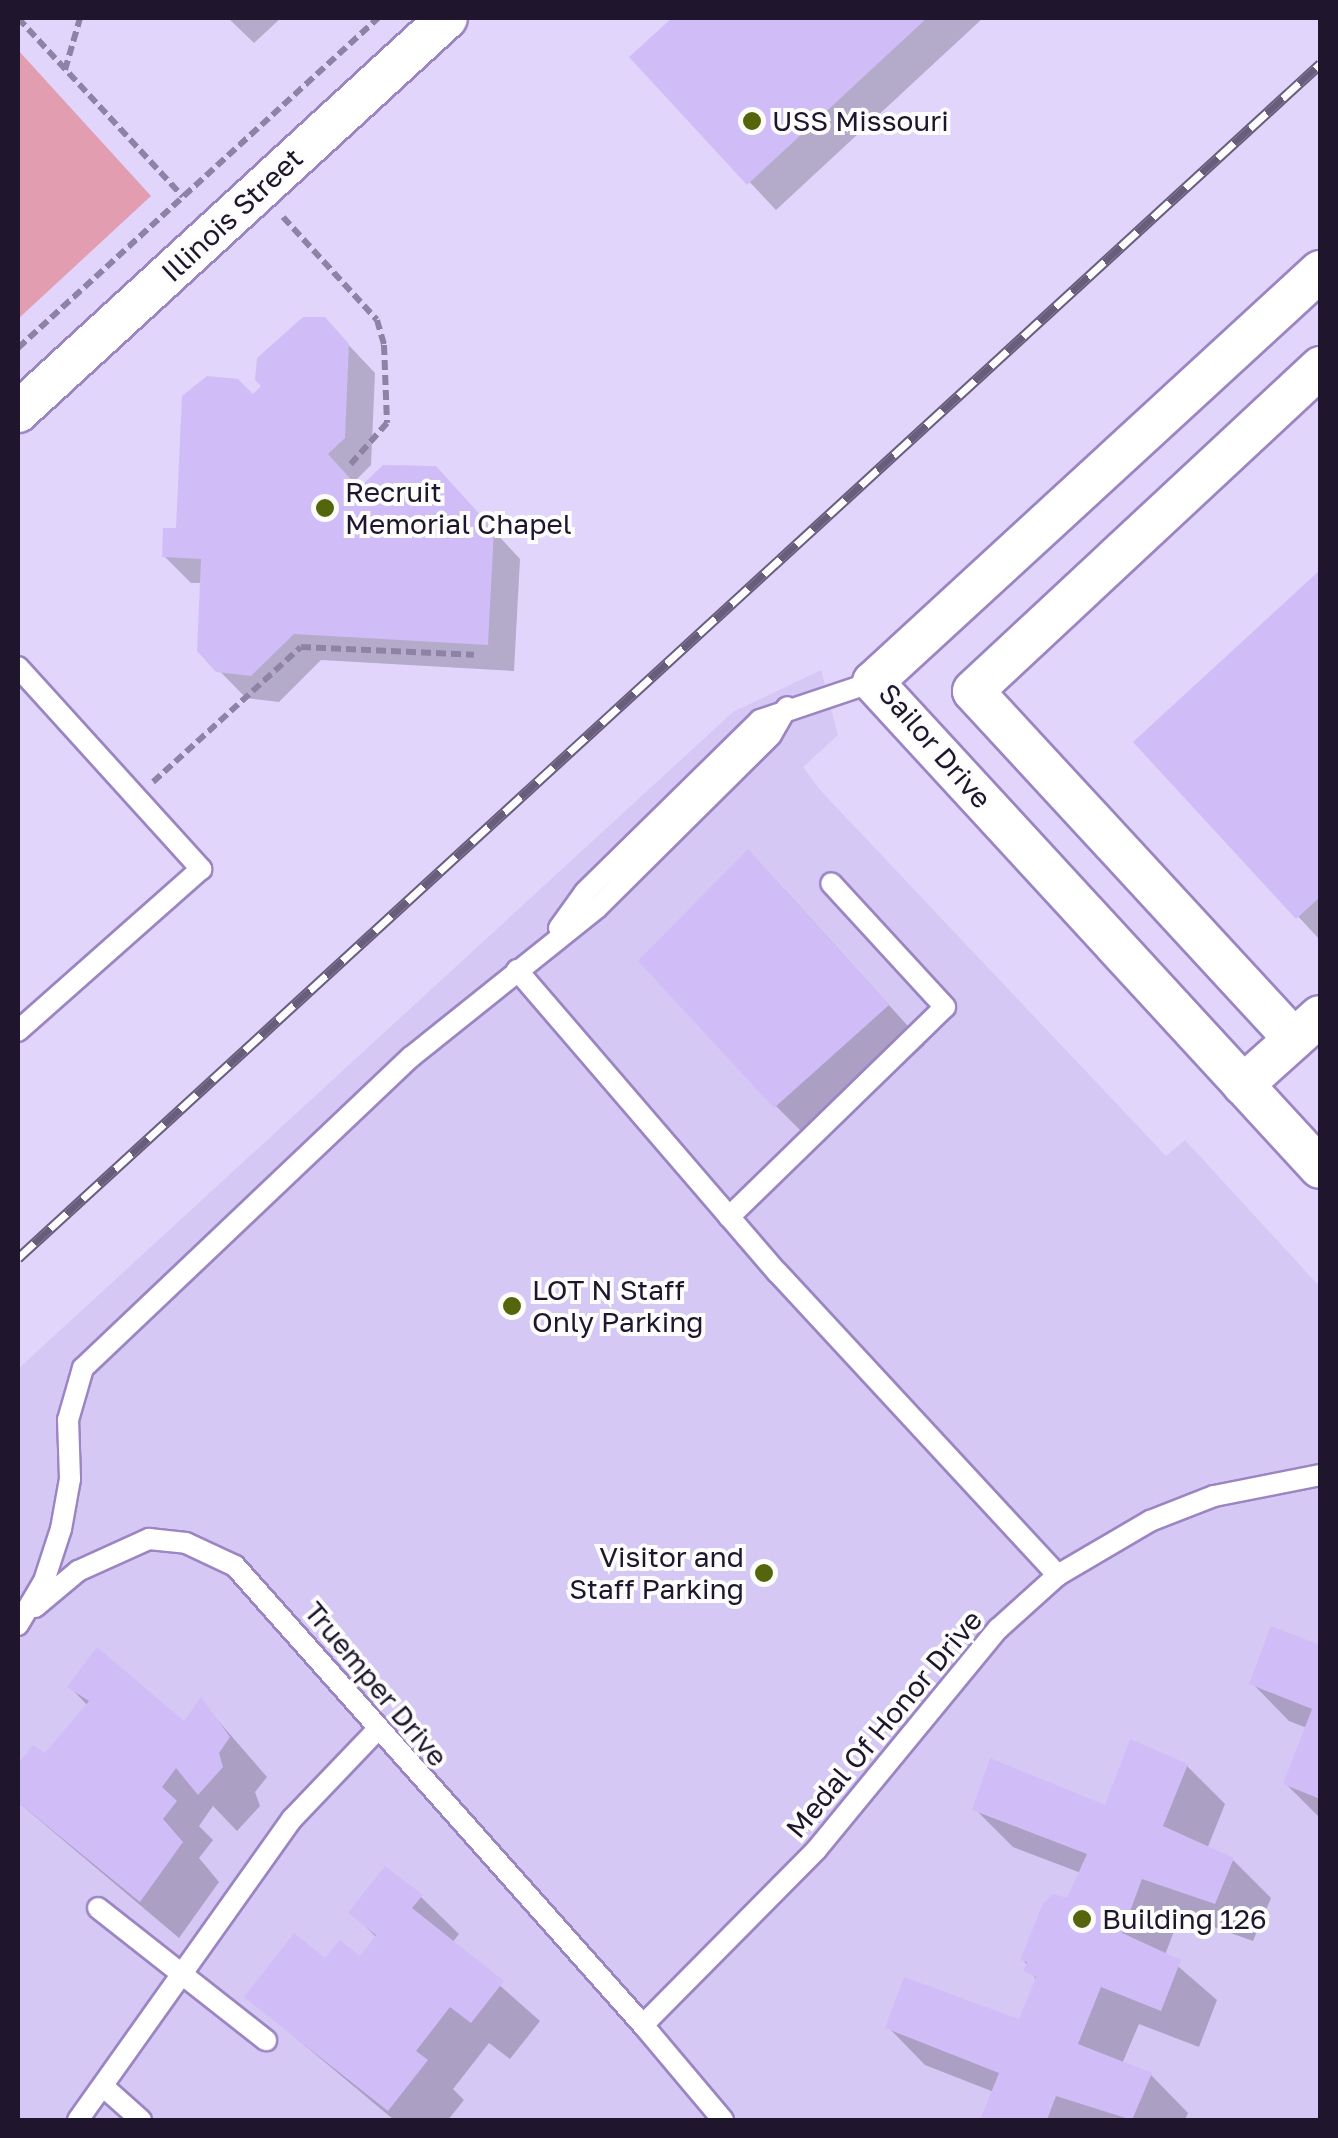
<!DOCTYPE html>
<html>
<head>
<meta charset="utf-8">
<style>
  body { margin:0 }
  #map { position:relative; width:1338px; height:2138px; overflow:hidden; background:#e1d5fc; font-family:"Golos Text",sans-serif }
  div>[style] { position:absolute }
  .built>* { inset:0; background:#d6c8f4 }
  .green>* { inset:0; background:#e29db1 }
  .shadow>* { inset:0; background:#0003 }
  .building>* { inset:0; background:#d0bcf7 }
  .path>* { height:6px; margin-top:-3px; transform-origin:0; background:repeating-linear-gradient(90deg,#8e83a4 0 10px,transparent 0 15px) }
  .roads { filter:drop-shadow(2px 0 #9b85c3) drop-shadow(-2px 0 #9b85c3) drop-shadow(0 2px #9b85c3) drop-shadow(0 -2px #9b85c3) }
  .lane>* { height:20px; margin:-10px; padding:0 10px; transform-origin:10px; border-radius:10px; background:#fff }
  .street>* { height:40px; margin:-20px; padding:0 20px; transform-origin:20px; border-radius:20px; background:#fff }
  .rail>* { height:11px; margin-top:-5.5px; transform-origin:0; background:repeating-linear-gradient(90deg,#fdfdfd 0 22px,#685e7c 0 44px); box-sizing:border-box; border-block:2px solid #685e7c }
  .dots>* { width:28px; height:28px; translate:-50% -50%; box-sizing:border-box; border:5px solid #fdfdfd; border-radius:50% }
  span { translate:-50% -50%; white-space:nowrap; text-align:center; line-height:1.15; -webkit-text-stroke:8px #fdfdfd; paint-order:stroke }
  .poi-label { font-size:28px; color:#1f162e }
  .left { translate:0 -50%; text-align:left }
  .right { translate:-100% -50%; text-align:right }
  .street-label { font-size:28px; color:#1f162e }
  .frame { position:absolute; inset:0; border:20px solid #1f162e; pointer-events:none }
</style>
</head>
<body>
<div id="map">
  <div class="built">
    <i style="clip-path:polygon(821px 670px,838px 735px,803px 767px,821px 791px,1166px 1156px,1185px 1140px,1320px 1287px,1320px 2120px,18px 2120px,18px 1369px,733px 712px)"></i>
  </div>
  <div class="green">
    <i style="clip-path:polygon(18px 50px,151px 196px,18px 319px)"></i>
  </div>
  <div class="shadow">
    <i style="clip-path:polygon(228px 18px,281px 18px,254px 43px)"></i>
    <i style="clip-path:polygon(675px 18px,983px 18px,776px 210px,632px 57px)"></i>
    <i style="clip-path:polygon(324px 319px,375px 373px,371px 465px,353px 483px,360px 490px,462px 496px,520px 559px,514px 671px,321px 660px,279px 702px,246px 698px,199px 650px,202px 583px,191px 583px,164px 556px,254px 398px)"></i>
    <i style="clip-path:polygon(1320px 576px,1320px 940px,1137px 742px)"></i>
    <i style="clip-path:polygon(785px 890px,925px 1045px,814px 1144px,776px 1106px)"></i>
    <i style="clip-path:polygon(1273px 1629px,1320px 1648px,1320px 1818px,1285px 1783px,1307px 1728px,1289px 1721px,1252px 1683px)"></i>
    <i style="clip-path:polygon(70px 1687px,185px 1725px,201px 1701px,267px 1777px,255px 1792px,260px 1806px,237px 1831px,213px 1806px,199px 1826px,213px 1840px,199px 1858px,219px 1882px,179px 1938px,18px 1802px,18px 1768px,33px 1749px,46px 1756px,88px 1706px)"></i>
    <i style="clip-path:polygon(1187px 1766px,1225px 1804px,1207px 1849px,1233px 1860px,1271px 1898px,1253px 1941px,1180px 1915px,1165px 1955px,1217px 2000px,1199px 2047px,1139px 2024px,1122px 2064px,1151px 2075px,1188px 2113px,1185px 2120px,982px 2120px,994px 2092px,925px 2065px,888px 2027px,1020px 2023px,1037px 1981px,1023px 1959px,1068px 1901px,1081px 1873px,1013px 1847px,975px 1809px,1106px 1809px)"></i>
    <i style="clip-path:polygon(421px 1897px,459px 1934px,452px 1943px,540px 2021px,510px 2059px,489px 2043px,453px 2089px,464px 2100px,448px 2120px,394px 2120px,247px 1997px,325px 1962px,361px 1959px,377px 1938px,352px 1913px)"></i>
  </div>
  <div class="building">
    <i style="clip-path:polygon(672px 18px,927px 18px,747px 185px,629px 57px)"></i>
    <i style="clip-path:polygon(303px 317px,325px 317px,349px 344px,345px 438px,328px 454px,359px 488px,383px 465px,436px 466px,494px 530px,488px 645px,294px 634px,251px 676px,216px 672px,197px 651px,201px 559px,162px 557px,163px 528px,176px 528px,182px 396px,207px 376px,238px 379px,253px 394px,261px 386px,255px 380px,257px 358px)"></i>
    <i style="clip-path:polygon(1320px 570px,1320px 897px,1296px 919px,1133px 742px)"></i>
    <i style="clip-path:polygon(748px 849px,889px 1005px,774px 1108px,638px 961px)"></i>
    <i style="clip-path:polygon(1271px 1626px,1320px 1645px,1320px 1799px,1283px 1784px,1312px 1709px,1249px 1684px)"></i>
    <i style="clip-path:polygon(97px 1647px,184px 1721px,201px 1697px,230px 1737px,219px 1753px,223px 1767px,198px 1795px,176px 1768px,162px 1787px,177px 1801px,163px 1819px,183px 1842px,140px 1902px,18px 1802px,18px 1764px,33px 1745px,45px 1753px,89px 1701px,67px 1687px)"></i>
    <i style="clip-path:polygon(1130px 1739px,1188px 1764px,1163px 1826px,1234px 1858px,1215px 1904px,1142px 1879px,1122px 1933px,1181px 1960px,1161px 2011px,1101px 1987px,1078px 2044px,1152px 2073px,1132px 2120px,1056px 2096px,1047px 2120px,980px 2120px,999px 2073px,885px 2028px,904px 1977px,1019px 2019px,1036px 1977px,1023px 1971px,1027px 1962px,1020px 1960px,1043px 1904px,1053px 1894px,1067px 1898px,1087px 1854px,972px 1810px,990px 1758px,1105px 1805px)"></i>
    <i style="clip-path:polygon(385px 1866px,423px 1895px,412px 1908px,504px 1981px,471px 2023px,450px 2007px,416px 2051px,428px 2060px,388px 2111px,244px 1997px,294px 1933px,325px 1958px,340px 1940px,360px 1956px,376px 1935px,348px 1913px)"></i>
  </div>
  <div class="path">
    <i style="left:18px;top:18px;width:243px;rotate:47.3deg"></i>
    <i style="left:65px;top:70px;width:54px;rotate:-73.9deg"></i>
    <i style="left:283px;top:217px;width:139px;rotate:47.6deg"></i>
    <i style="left:377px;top:320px;width:26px;rotate:74deg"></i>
    <i style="left:384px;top:345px;width:78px;rotate:87.8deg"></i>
    <i style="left:387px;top:423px;width:57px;rotate:131.5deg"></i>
    <i style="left:18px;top:348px;width:488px;rotate:-42.5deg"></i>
    <i style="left:153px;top:782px;width:200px;rotate:-42.4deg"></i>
    <i style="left:301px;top:647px;width:173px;rotate:2.6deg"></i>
  </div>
  <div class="roads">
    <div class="lane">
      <i style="left:18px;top:667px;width:273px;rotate:47.8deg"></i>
      <i style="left:201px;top:869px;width:244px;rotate:138.5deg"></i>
      <i style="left:559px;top:928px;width:44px;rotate:-54.2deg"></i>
      <i style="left:585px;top:892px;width:245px;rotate:-44.5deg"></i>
      <i style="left:760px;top:720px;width:119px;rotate:-18.6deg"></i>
      <i style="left:517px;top:970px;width:400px;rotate:49.3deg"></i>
      <i style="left:778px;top:1273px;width:412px;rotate:47.2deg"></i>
      <i style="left:729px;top:1217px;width:301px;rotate:-44.2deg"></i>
      <i style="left:945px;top:1007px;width:168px;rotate:-132.6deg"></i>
      <i style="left:35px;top:1607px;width:56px;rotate:-39.9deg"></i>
      <i style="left:78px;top:1571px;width:78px;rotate:-24.3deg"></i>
      <i style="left:149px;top:1539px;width:37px;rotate:6deg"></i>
      <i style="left:186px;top:1543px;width:54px;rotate:25.1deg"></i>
      <i style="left:235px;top:1566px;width:614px;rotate:48.37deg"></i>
      <i style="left:18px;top:1625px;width:51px;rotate:-59.4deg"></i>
      <i style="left:44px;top:1581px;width:55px;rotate:-71.9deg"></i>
      <i style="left:61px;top:1529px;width:51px;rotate:-79.8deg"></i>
      <i style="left:70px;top:1479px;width:59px;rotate:-91.9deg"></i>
      <i style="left:68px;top:1420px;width:54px;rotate:-73.9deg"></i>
      <i style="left:83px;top:1368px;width:452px;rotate:-43.5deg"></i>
      <i style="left:411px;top:1057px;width:238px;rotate:-38.7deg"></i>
      <i style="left:597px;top:908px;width:245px;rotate:-44.8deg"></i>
      <i style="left:771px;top:735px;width:32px;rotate:-60deg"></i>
      <i style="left:98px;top:1908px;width:214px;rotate:38.2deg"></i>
      <i style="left:105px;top:2088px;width:48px;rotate:41.6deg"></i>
      <i style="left:78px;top:2120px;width:369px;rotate:-54.6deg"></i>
      <i style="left:292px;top:1819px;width:122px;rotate:-46.3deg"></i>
      <i style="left:723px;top:2120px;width:124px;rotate:-130.1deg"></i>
      <i style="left:643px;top:2025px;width:247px;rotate:-45.3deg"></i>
      <i style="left:817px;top:1849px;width:285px;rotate:-50.6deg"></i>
      <i style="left:998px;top:1629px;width:81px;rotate:-42deg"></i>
      <i style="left:1058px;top:1575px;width:107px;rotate:-30.4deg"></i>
      <i style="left:1150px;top:1521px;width:69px;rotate:-21.3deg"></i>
      <i style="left:1214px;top:1496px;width:108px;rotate:-11.2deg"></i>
    </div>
    <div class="street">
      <i style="left:1320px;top:271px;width:607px;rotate:137.4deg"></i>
      <i style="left:873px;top:682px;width:660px;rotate:47.39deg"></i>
      <i style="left:18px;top:412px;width:582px;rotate:-42.56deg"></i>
      <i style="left:1294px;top:1039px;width:473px;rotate:-132.7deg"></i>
      <i style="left:973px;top:691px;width:475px;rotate:-43deg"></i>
      <i style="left:1243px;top:1085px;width:103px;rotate:-41.9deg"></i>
    </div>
  </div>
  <div class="rail">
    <i style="left:18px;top:1258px;width:1767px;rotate:-42.52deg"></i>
  </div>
  <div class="dots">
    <i style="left:752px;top:121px;background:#55650b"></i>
    <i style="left:325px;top:508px;background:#55650b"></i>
    <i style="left:512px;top:1306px;background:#55650b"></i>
    <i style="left:764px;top:1573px;background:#55650b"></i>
    <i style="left:1082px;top:1919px;background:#55650b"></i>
  </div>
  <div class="poi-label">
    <span class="left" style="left:772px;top:121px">USS Missouri</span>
    <span class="left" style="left:345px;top:508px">Recruit<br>Memorial Chapel</span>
    <span class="left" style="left:532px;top:1306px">LOT N Staff<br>Only Parking</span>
    <span class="right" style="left:744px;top:1573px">Visitor and<br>Staff Parking</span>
    <span class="left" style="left:1102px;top:1919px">Building 126</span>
  </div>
  <div class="street-label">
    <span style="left:232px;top:215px;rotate:-43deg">Illinois Street</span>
    <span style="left:935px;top:746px;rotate:49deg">Sailor Drive</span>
    <span style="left:376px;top:1684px;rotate:50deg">Truemper Drive</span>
    <span style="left:884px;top:1724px;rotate:-50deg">Medal Of Honor Drive</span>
  </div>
  <div class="frame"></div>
</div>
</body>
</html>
